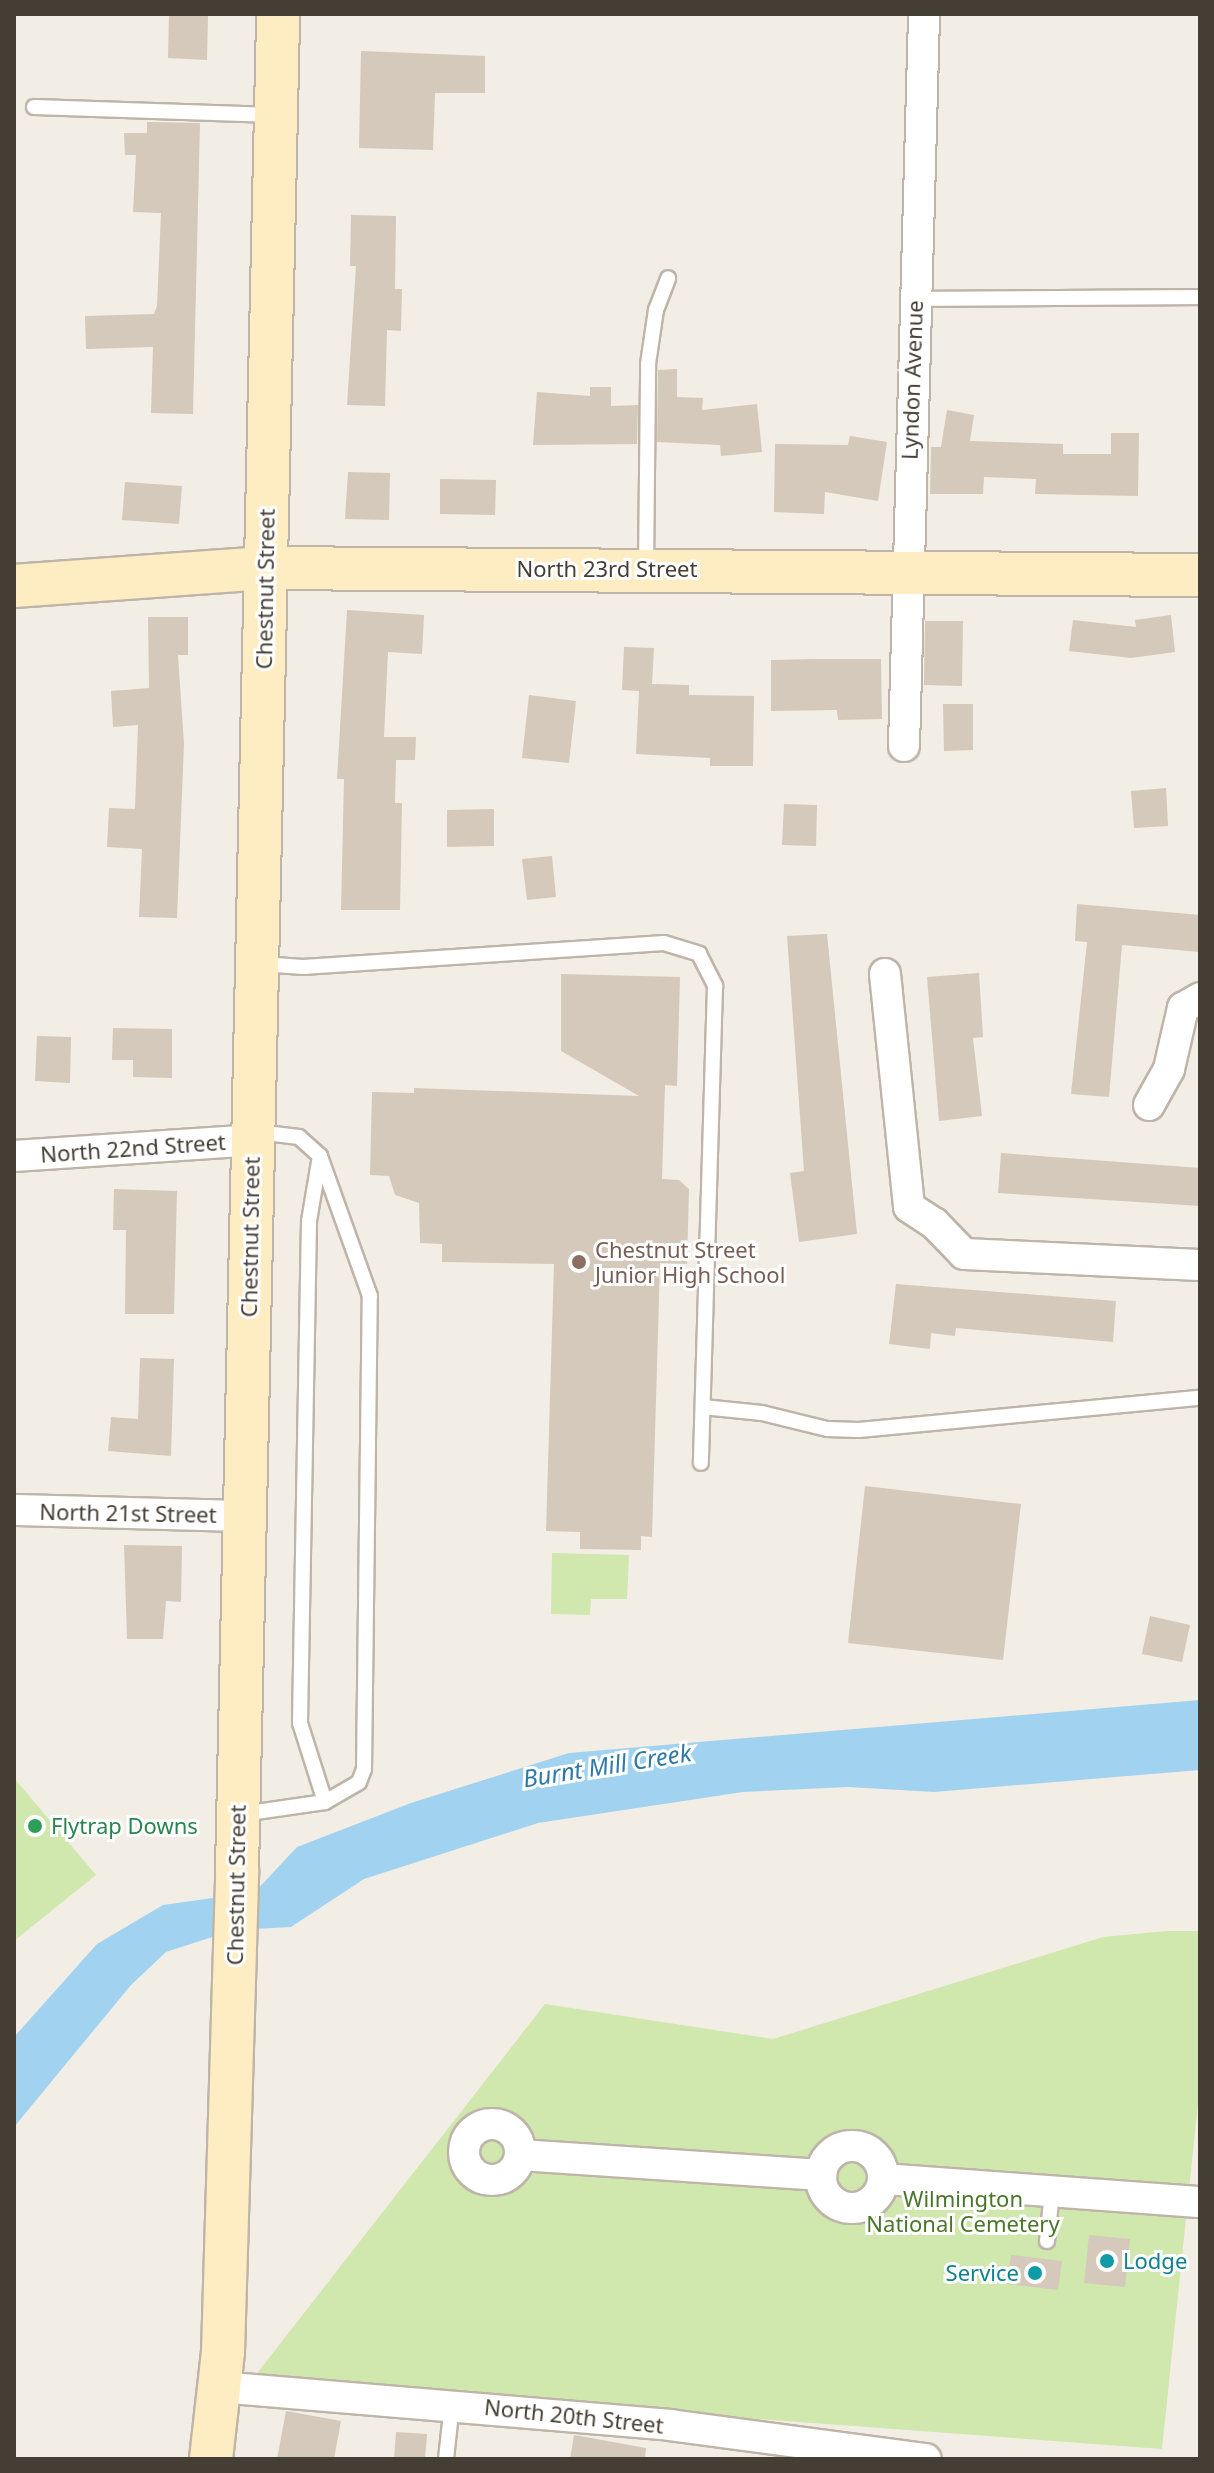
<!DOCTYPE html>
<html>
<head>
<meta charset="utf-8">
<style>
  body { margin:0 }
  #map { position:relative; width:1214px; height:2473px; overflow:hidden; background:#f2eee5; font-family:"Noto Sans",sans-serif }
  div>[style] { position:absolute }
  .green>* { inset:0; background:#d0e7ad }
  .water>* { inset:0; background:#a1d3f0 }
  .building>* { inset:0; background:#d4c9ba }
  .roads { filter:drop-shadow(2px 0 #beb5a8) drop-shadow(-2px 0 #beb5a8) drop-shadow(0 2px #beb5a8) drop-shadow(0 -2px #beb5a8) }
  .lane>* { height:14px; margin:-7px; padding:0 7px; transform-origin:7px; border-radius:7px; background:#fff }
  .street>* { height:30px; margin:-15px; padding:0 15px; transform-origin:15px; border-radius:15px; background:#fff }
  .street>.ring { margin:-15px; padding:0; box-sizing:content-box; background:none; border:30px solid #fff; border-radius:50% }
  .secondary>* { height:42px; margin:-21px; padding:0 21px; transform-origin:21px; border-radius:21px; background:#feedc3 }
  .dots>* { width:22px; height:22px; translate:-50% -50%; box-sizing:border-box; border:4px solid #fff; border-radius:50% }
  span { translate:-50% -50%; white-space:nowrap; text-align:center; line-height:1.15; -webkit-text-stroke:6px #fff; paint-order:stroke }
  .street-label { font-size:22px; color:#453e35 }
  .education-label { font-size:22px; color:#785e54 }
  .left { translate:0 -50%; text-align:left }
  .leisure-label { font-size:22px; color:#27864d }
  .park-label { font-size:22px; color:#4a7628 }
  .culture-label { font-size:22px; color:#0d838f }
  .right { translate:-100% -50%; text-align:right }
  .water-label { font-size:24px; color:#2d7aa8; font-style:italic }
  .frame { position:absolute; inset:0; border:16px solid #453e35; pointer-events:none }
</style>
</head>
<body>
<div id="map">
  <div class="green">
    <i style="clip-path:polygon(552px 1553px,629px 1555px,627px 1599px,591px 1599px,590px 1615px,551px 1614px)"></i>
    <i style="clip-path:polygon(14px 1778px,96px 1875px,14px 1941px)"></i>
    <i style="clip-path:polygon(1167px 1931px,1200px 1931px,1200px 2084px,1162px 2449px,259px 2382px,258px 2372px,545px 2004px,773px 2039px,1103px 1937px)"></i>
  </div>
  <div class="water">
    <i style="clip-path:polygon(1200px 1700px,1200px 1770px,934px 1792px,848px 1787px,743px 1792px,538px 1823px,364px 1879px,291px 1927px,234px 1930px,166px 1952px,131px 1985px,14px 2127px,14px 2037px,97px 1944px,163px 1905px,255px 1892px,297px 1847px,411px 1803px,569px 1753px)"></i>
  </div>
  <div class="building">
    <i style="clip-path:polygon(169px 14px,208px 14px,207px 60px,168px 58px)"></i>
    <i style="clip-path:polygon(361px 51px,485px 56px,485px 93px,435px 93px,433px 150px,359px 148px)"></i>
    <i style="clip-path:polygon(147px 122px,200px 123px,193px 414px,151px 413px,153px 347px,86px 349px,85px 316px,154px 314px,157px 306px,161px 213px,133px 212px,136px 155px,125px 155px,124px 133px,147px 133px)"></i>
    <i style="clip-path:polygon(351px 215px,396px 216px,395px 289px,402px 289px,401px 331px,387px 330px,385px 406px,347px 405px,356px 266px,350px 266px)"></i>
    <i style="clip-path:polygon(677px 369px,677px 397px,703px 398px,702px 410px,757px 404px,762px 452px,721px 456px,720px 445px,657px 442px,658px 370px)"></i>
    <i style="clip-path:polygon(590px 387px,611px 387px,611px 406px,638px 405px,637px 444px,533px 445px,537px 392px,590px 396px)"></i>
    <i style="clip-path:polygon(947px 410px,974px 415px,970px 441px,1063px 444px,1063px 454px,1111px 454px,1111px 433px,1139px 433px,1138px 496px,1035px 494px,1036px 479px,984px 477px,983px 494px,930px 494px,931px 447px,941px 447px)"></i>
    <i style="clip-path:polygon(850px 436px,887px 442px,878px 501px,825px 492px,824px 514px,774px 512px,775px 444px,848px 445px)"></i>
    <i style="clip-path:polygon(348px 472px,390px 473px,389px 520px,345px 519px)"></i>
    <i style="clip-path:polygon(440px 479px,496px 480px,495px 515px,440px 514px)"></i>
    <i style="clip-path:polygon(125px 482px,182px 486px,179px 524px,122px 520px)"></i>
    <i style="clip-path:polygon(347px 610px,424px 615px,422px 654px,388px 652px,384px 737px,416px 737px,415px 760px,396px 760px,395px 803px,402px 803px,400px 910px,341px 910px,344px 779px,337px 779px)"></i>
    <i style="clip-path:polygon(1171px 615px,1175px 652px,1131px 658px,1069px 651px,1073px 620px,1136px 627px,1135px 620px)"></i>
    <i style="clip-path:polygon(148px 617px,188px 617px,188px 655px,178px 655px,184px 744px,177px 918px,139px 917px,142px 849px,107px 847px,109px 808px,135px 809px,138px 725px,113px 727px,111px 691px,149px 688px)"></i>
    <i style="clip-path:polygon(925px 621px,963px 621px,962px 686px,924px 685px)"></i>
    <i style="clip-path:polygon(624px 647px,654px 648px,652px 684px,689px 685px,689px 695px,754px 696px,753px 766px,710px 766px,710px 758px,636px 754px,639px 691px,622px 690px)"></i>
    <i style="clip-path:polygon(815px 659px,881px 659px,882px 719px,838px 720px,837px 710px,771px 711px,771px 660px)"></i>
    <i style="clip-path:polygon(529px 695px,576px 701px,569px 763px,522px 758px)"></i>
    <i style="clip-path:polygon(943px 704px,973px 704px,973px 750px,944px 751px)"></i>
    <i style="clip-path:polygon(1166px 788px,1168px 826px,1134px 828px,1131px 791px)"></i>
    <i style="clip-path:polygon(784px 804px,817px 805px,816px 846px,782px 845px)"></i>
    <i style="clip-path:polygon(494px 809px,494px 846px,447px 847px,447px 810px)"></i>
    <i style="clip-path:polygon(552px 856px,556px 897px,527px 900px,522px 859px)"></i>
    <i style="clip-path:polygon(1077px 904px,1200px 915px,1200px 952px,1122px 945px,1109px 1097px,1071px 1094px,1087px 942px,1075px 941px)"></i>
    <i style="clip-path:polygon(827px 934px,857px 1234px,799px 1242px,790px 1173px,804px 1171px,787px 936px)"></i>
    <i style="clip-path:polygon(979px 973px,983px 1037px,973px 1038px,982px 1116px,939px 1121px,927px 977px)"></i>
    <i style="clip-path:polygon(561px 974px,680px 977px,677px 1086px,665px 1085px,662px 1179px,679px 1180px,689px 1189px,687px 1264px,660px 1263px,652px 1537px,641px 1536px,641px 1550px,580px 1549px,580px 1532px,546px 1531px,554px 1264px,442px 1262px,442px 1244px,420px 1243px,419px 1203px,395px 1195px,389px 1176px,370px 1175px,372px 1092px,414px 1093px,414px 1088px,639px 1096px,561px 1051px)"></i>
    <i style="clip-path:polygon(113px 1028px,172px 1029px,172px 1078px,133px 1077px,133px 1060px,112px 1060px)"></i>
    <i style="clip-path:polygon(37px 1036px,71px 1037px,70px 1083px,35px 1081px)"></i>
    <i style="clip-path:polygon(1001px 1153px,1200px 1168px,1200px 1206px,998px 1193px)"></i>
    <i style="clip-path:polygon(114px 1189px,177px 1191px,174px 1314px,125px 1314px,126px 1230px,113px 1230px)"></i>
    <i style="clip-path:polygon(896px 1284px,1116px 1301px,1113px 1342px,956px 1328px,955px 1336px,931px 1333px,930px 1349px,889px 1344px)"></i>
    <i style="clip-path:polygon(140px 1358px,174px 1359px,171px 1456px,108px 1451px,111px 1417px,138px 1419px)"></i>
    <i style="clip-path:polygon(865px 1486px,1021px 1504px,1003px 1660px,848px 1643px)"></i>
    <i style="clip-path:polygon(124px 1545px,182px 1546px,181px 1602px,166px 1601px,163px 1639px,127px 1639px)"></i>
    <i style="clip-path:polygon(1150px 1616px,1190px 1625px,1182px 1662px,1142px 1654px)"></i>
    <i style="clip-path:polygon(1089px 2235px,1130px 2239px,1125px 2287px,1084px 2283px)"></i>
    <i style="clip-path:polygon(1011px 2255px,1062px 2261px,1058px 2290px,1007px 2284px)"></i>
    <i style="clip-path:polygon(286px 2411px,341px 2421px,334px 2459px,277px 2459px)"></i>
    <i style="clip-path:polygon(396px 2432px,427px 2434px,425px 2459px,394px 2459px)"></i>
    <i style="clip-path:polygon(574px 2435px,646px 2448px,645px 2459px,570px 2459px)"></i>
  </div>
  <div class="roads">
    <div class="lane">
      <i style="left:34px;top:107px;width:240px;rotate:1.9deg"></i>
      <i style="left:914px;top:299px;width:286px;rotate:-0.4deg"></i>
      <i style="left:646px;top:569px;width:205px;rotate:-89.4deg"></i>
      <i style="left:648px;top:364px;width:55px;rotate:-81.6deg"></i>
      <i style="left:656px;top:310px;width:34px;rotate:-69deg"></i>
      <i style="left:261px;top:964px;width:42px;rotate:4.1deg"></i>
      <i style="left:303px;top:967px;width:362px;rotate:-3.8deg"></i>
      <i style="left:664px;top:943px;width:37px;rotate:17deg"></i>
      <i style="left:699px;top:954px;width:36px;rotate:63deg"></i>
      <i style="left:715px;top:986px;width:477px;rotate:91.7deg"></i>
      <i style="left:320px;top:1156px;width:66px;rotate:99.6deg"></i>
      <i style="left:309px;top:1221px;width:502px;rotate:91.03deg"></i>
      <i style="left:300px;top:1723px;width:83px;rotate:72.4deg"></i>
      <i style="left:703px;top:1407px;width:59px;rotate:5.8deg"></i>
      <i style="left:762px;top:1413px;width:67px;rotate:13.8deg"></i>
      <i style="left:827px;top:1429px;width:32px;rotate:2deg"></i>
      <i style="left:859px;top:1430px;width:342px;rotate:-5.4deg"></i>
      <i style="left:242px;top:1814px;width:84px;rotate:-8.2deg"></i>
      <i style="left:325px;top:1802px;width:39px;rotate:-30deg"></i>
      <i style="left:359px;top:1782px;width:14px;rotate:-69deg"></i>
      <i style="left:364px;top:1769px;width:473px;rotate:-89.3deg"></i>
      <i style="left:370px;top:1296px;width:149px;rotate:-109.7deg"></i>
      <i style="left:320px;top:1156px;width:28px;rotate:-138deg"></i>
      <i style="left:299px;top:1137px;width:42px;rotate:-173.2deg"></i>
      <i style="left:1047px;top:2241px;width:49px;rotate:-84.2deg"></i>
      <i style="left:446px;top:2459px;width:55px;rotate:-83.8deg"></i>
    </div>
    <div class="street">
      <i style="left:904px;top:746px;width:732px;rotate:-88.43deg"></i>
      <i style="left:885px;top:974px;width:234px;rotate:84.1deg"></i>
      <i style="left:909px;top:1207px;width:30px;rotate:33deg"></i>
      <i style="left:934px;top:1223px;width:43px;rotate:45.9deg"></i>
      <i style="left:964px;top:1254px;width:236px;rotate:2.7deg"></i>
      <i style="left:1149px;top:1105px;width:41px;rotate:-60.9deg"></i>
      <i style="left:1169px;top:1069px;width:63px;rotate:-77.1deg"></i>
      <i style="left:1183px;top:1008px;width:20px;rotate:-30deg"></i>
      <i style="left:14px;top:1156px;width:239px;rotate:-3.8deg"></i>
      <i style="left:14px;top:1510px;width:229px;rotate:1.5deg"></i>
      <i class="ring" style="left:464px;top:2124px;width:26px;height:26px"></i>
      <i class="ring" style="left:821px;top:2146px;width:32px;height:32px"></i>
      <i style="left:520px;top:2155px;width:302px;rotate:3.8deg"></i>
      <i style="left:884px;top:2179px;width:317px;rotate:4.2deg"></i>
      <i style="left:219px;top:2387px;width:453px;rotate:4.8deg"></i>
      <i style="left:670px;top:2425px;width:258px;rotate:7.6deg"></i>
    </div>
    <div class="secondary">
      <i style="left:14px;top:586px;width:252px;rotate:-4.1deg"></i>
      <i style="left:265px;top:568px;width:935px;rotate:0.43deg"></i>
      <i style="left:211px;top:2459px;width:108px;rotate:-83.6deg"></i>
      <i style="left:223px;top:2352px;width:482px;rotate:-88.3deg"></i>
      <i style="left:237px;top:1870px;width:1856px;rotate:-88.73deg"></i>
    </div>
  </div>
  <div class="dots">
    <i style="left:579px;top:1262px;background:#8d6e63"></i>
    <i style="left:35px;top:1826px;background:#2e9e5b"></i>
    <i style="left:1107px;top:2261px;background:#0f9aa8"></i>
    <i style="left:1035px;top:2273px;background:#0f9aa8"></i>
  </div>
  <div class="street-label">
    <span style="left:912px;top:380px;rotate:-88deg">Lyndon Avenue</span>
    <span style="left:607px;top:569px">North 23rd Street</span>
    <span style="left:265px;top:589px;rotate:-89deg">Chestnut Street</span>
    <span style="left:133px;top:1148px;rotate:-4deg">North 22nd Street</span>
    <span style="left:250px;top:1237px;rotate:-89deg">Chestnut Street</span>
    <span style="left:128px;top:1513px;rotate:1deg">North 21st Street</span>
    <span style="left:236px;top:1885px;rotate:-89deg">Chestnut Street</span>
    <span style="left:574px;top:2416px;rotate:6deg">North 20th Street</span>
  </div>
  <div class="education-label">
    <span class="left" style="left:595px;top:1262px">Chestnut Street<br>Junior High School</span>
  </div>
  <div class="leisure-label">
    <span class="left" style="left:51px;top:1826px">Flytrap Downs</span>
  </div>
  <div class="park-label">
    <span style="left:963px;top:2211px">Wilmington<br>National Cemetery</span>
  </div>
  <div class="culture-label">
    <span class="left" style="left:1123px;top:2261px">Lodge</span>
    <span class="right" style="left:1019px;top:2273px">Service</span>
  </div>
  <div class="water-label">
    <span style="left:607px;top:1765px;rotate:-9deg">Burnt Mill Creek</span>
  </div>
  <div class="frame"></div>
</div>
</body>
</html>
